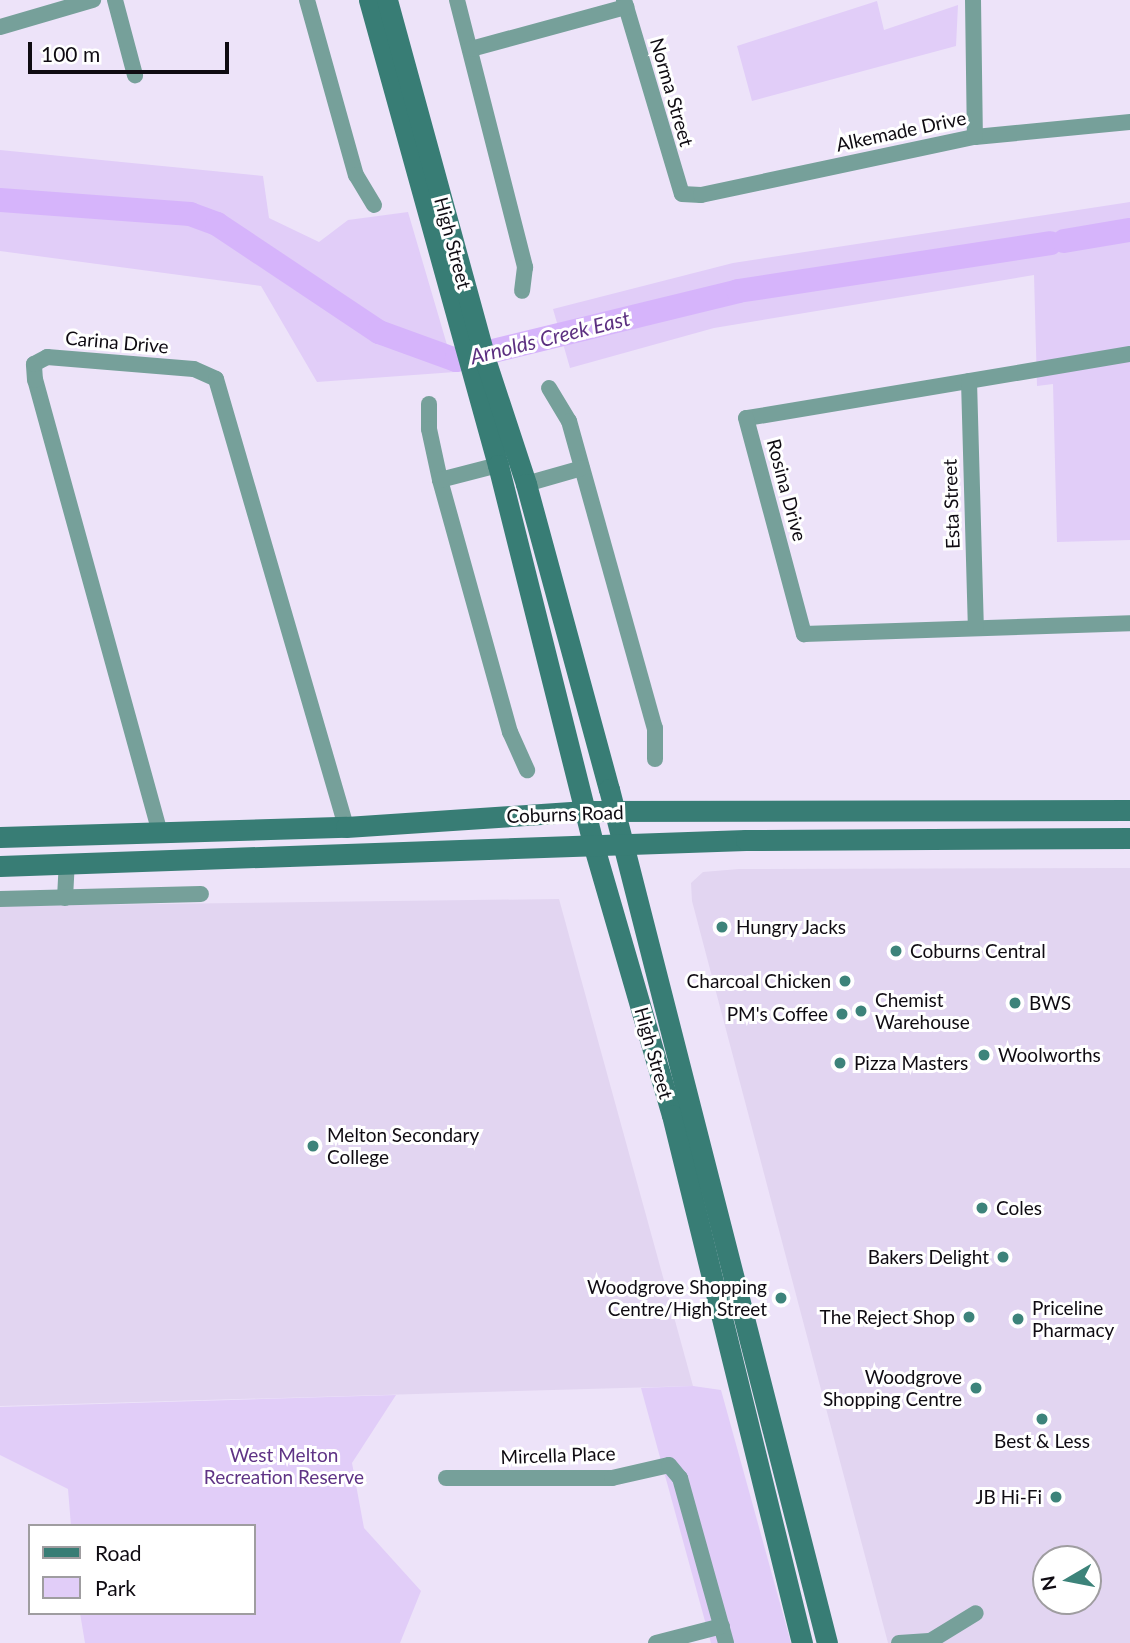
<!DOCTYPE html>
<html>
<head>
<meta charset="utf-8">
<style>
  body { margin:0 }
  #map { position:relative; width:1130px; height:1643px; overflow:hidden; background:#ede3f9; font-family:Lato,sans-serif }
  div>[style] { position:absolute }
  .built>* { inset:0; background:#e2d5f1 }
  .green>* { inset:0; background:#e1cdf8 }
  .river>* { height:24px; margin:-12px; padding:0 12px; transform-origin:12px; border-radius:12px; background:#d6b4fb }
  .street>* { height:16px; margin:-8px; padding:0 8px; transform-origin:8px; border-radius:8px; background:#76a09a }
  .secondary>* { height:21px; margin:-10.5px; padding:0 10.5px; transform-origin:10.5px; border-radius:10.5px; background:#387d75 }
  .dots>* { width:19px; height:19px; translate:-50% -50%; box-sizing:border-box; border:4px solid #fff; border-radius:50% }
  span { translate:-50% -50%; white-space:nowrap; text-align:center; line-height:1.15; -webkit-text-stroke:6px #fff; paint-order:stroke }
  .street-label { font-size:19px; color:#0f0b12 }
  .poi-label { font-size:19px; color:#0f0b12 }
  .left { translate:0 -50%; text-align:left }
  .right { translate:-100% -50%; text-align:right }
  .park-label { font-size:19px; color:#5f3385 }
  .water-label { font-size:21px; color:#5c3081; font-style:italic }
  .legend { position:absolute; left:28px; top:1524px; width:228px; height:91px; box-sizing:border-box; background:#fff; border:2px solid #9f9da0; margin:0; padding:9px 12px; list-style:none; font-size:21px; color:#0f0b12 }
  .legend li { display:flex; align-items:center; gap:14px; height:35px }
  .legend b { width:35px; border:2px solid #9f9da0 }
  .north { position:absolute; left:1032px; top:1545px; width:70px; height:70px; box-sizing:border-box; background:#fff; border:2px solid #9f9da0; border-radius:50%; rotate:260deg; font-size:19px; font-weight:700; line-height:28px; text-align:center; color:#0f0b12 }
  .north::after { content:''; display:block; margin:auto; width:24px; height:32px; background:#3d837a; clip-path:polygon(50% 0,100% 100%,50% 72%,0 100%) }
  .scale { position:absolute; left:28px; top:42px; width:201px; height:32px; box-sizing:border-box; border:4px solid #0f0b12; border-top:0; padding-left:9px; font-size:21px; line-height:24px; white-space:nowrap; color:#0f0b12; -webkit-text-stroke:5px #fff; paint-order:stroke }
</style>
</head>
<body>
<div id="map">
  <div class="built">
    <i style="clip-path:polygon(evenodd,1130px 868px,1130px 1643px,888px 1643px,692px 901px,691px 883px,703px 872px,739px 869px,1130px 868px,1046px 1559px,1088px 1559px,1088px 1601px,1046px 1601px,1046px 1559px)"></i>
    <i style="clip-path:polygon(559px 899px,693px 1386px,0 1406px,0 906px)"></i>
  </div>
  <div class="green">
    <i style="clip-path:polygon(877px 1px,884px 30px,958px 5px,956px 46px,752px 101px,737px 46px)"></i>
    <i style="clip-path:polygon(0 150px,263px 176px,269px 218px,319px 242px,348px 220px,408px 212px,455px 372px,317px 382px,261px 286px,0 251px)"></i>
    <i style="clip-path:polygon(1130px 202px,1130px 540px,1057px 542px,1053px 384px,1037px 386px,1034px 275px,714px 328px,570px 368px,553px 309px,733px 263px)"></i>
    <i style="clip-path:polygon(693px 1386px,721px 1390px,791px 1643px,711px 1643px,641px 1388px)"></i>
    <i style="clip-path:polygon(396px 1395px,352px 1463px,364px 1528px,421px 1591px,400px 1643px,85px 1643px,80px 1613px,254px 1613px,254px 1526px,71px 1526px,68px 1489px,0 1455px,0 1407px)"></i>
  </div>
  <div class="river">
    <i style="left:0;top:200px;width:191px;rotate:4.2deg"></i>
    <i style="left:190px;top:214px;width:29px;rotate:20deg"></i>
    <i style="left:217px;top:224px;width:195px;rotate:33.7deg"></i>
    <i style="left:379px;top:332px;width:82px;rotate:20deg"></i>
    <i style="left:456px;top:360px;width:290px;rotate:-13.7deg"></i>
    <i style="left:738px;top:291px;width:316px;rotate:-8.7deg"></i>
    <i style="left:1064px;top:241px;width:67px;rotate:-9.5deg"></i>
  </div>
  <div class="street">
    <i style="left:115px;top:0;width:78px;rotate:75.1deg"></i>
    <i style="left:307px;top:0;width:182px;rotate:74.4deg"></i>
    <i style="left:356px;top:175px;width:35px;rotate:59deg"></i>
    <i style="left:457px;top:0;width:276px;rotate:75.7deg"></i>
    <i style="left:525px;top:267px;width:24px;rotate:97deg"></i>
    <i style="left:624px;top:0;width:202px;rotate:73.4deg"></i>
    <i style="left:682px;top:194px;width:19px;rotate:3deg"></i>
    <i style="left:701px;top:195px;width:280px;rotate:-12deg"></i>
    <i style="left:975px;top:137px;width:156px;rotate:-5.5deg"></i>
    <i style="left:973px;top:0;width:137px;rotate:89.2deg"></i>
    <i style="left:0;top:27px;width:97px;rotate:-16.2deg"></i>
    <i style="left:471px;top:49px;width:161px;rotate:-15.2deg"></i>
    <i style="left:1130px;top:354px;width:389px;rotate:170.5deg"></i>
    <i style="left:746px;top:418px;width:224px;rotate:75deg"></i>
    <i style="left:804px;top:634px;width:326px;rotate:-1.9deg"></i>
    <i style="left:969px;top:381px;width:246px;rotate:88.4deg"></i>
    <i style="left:549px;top:388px;width:39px;rotate:59deg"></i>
    <i style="left:569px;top:421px;width:319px;rotate:74.4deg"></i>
    <i style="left:655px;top:728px;width:31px;rotate:90deg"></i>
    <i style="left:429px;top:404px;width:25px;rotate:90deg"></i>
    <i style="left:429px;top:429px;width:52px;rotate:77.8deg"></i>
    <i style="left:440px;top:480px;width:262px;rotate:74.5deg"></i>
    <i style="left:510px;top:732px;width:42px;rotate:65.9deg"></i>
    <i style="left:440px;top:480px;width:60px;rotate:-14.5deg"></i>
    <i style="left:526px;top:484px;width:58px;rotate:-15.9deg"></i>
    <i style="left:160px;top:833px;width:470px;rotate:-105.4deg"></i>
    <i style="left:35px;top:380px;width:16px;rotate:-94deg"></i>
    <i style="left:34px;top:364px;width:15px;rotate:-28deg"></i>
    <i style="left:47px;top:357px;width:147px;rotate:4.7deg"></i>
    <i style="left:194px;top:369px;width:24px;rotate:24deg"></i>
    <i style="left:216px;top:379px;width:466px;rotate:73.8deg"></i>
    <i style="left:65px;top:898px;width:34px;rotate:-87deg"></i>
    <i style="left:0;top:899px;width:201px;rotate:-1.4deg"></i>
    <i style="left:446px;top:1478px;width:166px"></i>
    <i style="left:612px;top:1478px;width:58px;rotate:-12.8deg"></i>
    <i style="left:669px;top:1465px;width:17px;rotate:50deg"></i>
    <i style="left:680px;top:1478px;width:171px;rotate:74.4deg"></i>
    <i style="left:656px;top:1643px;width:68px;rotate:-14.4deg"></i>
    <i style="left:899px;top:1643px;width:30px;rotate:-4deg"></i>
    <i style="left:927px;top:1643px;width:57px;rotate:-31.5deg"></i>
  </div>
  <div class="secondary">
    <i style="left:369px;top:0;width:483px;rotate:74.5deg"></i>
    <i style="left:498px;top:465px;width:394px;rotate:75.9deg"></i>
    <i style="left:594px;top:847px;width:279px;rotate:73.8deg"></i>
    <i style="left:672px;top:1115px;width:544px;rotate:76.17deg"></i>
    <i style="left:387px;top:0;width:372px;rotate:74.7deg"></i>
    <i style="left:485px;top:359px;width:132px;rotate:71.8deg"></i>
    <i style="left:526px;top:484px;width:316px;rotate:74.8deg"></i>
    <i style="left:609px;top:789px;width:881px;rotate:75.68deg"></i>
    <i style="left:0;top:837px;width:346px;rotate:-1.7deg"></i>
    <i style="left:346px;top:827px;width:240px;rotate:-3.8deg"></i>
    <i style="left:585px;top:811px;width:545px;rotate:-0.11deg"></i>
    <i style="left:0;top:866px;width:746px;rotate:-2deg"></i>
    <i style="left:746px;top:840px;width:384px;rotate:-0.3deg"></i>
  </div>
  <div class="dots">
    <i style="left:722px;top:927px;background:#3d837a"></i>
    <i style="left:896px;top:951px;background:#3d837a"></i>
    <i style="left:845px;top:981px;background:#3d837a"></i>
    <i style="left:1015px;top:1003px;background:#3d837a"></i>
    <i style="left:861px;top:1011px;background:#3d837a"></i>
    <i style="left:842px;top:1014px;background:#3d837a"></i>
    <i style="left:984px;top:1055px;background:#3d837a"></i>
    <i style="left:840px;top:1063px;background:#3d837a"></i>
    <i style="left:313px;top:1146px;background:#3d837a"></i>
    <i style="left:982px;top:1208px;background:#3d837a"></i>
    <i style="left:1003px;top:1257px;background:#3d837a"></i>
    <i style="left:781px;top:1298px;background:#3d837a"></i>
    <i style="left:969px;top:1317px;background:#3d837a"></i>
    <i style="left:1018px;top:1319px;background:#3d837a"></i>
    <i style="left:976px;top:1388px;background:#3d837a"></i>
    <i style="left:1042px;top:1419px;background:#3d837a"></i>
    <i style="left:1056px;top:1497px;background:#3d837a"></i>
  </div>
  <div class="street-label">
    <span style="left:672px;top:92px;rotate:74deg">Norma Street</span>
    <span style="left:901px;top:131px;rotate:-12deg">Alkemade Drive</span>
    <span style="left:453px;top:243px;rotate:75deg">High Street</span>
    <span style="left:117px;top:342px;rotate:5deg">Carina Drive</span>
    <span style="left:787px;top:490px;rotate:75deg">Rosina Drive</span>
    <span style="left:951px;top:504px;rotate:-92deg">Esta Street</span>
    <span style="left:565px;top:814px;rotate:-2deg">Coburns Road</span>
    <span style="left:654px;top:1053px;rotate:74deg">High Street</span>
    <span style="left:558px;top:1455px;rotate:-2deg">Mircella Place</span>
  </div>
  <div class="poi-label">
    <span class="left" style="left:736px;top:927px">Hungry Jacks</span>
    <span class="left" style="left:910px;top:951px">Coburns Central</span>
    <span class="right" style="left:831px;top:981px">Charcoal Chicken</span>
    <span class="left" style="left:875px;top:1011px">Chemist<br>Warehouse</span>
    <span class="left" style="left:1029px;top:1003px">BWS</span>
    <span class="right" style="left:828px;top:1014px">PM's Coffee</span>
    <span class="left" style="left:998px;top:1055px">Woolworths</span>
    <span class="left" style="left:854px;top:1063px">Pizza Masters</span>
    <span class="left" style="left:327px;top:1146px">Melton Secondary<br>College</span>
    <span class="left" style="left:996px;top:1208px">Coles</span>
    <span class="right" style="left:989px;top:1257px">Bakers Delight</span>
    <span class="right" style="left:767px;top:1298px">Woodgrove Shopping<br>Centre/High Street</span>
    <span class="left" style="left:1032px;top:1319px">Priceline<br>Pharmacy</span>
    <span class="right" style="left:955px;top:1317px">The Reject Shop</span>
    <span class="right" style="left:962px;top:1388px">Woodgrove<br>Shopping Centre</span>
    <span style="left:1042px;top:1441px">Best &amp; Less</span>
    <span class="right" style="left:1042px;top:1497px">JB Hi-Fi</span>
  </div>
  <div class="park-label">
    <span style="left:284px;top:1466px">West Melton<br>Recreation Reserve</span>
  </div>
  <div class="water-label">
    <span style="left:550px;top:337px;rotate:-14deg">Arnolds Creek East</span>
  </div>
  <ul class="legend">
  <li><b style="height:9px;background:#387d75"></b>Road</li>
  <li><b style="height:19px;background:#e1cdf8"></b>Park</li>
  </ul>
  <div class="north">N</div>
  <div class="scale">100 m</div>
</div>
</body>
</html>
